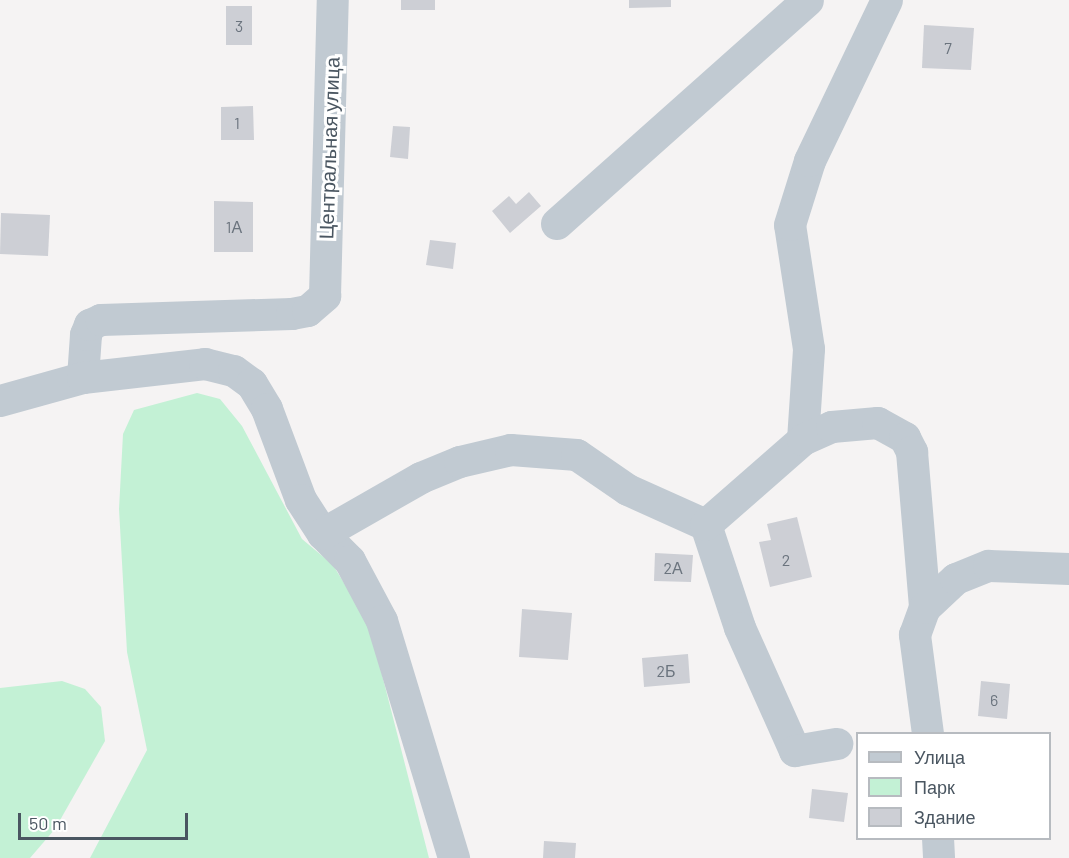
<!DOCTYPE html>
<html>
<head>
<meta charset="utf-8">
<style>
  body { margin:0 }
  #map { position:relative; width:1069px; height:858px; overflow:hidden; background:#f5f3f3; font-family:Barlow,sans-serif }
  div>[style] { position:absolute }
  .green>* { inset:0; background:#c3f1d5 }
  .building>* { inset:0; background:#cdcfd5 }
  .minor>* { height:32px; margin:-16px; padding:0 16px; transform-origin:16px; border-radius:16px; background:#c1cad2 }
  span { translate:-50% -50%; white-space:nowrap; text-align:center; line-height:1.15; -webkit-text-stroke:6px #fff; paint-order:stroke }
  .number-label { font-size:16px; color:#6b747e }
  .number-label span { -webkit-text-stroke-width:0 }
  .street-label { font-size:20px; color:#4a5661 }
  .legend { position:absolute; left:856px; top:732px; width:195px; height:108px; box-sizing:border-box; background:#fff; border:2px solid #b7bbc0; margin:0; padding:8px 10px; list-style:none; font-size:18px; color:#4a5661 }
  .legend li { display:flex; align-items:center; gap:12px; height:30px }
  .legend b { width:30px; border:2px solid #b7bbc0 }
  .scale { position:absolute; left:18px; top:813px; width:170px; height:27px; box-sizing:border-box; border:3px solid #4a5661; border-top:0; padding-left:8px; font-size:18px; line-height:21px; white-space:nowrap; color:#4a5661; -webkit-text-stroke:4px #fff; paint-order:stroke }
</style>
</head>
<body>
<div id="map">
  <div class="green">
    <i style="clip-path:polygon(197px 393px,220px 399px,242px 426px,302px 539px,333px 565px,369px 624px,429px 858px,90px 858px,147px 750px,127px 652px,119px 509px,123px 434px,134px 410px)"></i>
    <i style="clip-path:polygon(62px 681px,85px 689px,101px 707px,105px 741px,55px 829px,30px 858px,0 858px,0 688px)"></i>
  </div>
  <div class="building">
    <i style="clip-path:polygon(401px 0,435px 0,435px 10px,401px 10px)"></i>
    <i style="clip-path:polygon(629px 0,671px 0,671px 7px,629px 8px)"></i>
    <i style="clip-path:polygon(226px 6px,252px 6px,252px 45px,226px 45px)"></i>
    <i style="clip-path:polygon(924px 25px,974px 28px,971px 70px,922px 68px)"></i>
    <i style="clip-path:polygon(253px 106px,254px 140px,221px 140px,221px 107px)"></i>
    <i style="clip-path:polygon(393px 126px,410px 127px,408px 159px,390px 157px)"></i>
    <i style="clip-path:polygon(529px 192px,541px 206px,510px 233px,492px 211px,509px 196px,516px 204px)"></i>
    <i style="clip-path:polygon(214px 201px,253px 202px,253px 252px,214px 252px)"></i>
    <i style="clip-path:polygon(1px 213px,50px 215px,48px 256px,0 254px)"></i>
    <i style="clip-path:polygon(430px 240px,456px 243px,453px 269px,426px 265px)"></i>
    <i style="clip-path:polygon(797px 517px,812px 577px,770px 587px,759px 542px,771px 540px,767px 524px)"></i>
    <i style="clip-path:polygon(655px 553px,693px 555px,691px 582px,654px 581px)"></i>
    <i style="clip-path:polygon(522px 609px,572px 613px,568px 660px,519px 657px)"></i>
    <i style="clip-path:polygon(688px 654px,690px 683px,644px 687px,642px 658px)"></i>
    <i style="clip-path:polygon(981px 681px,1010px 684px,1007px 719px,978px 716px)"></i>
    <i style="clip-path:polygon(812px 789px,848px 793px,844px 822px,809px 818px)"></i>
    <i style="clip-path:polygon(544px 841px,576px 843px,575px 858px,543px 858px)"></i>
  </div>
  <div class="minor">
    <i style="left:557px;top:224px;width:336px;rotate:-41.7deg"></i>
    <i style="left:83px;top:378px;width:43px;rotate:-86deg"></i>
    <i style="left:86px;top:335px;width:11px;rotate:-68deg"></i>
    <i style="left:90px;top:325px;width:12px;rotate:-24deg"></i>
    <i style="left:101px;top:320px;width:191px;rotate:-1.8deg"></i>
    <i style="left:292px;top:314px;width:16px;rotate:-11deg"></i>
    <i style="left:308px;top:311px;width:23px;rotate:-41deg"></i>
    <i style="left:325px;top:296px;width:296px;rotate:-88.5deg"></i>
    <i style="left:0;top:401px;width:86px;rotate:-15.5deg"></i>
    <i style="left:83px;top:378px;width:123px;rotate:-6.5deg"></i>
    <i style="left:205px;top:364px;width:30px;rotate:14deg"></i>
    <i style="left:234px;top:371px;width:22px;rotate:36deg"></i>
    <i style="left:252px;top:384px;width:29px;rotate:59deg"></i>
    <i style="left:267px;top:409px;width:97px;rotate:69.5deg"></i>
    <i style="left:301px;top:500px;width:40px;rotate:57.1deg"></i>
    <i style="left:323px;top:534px;width:38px;rotate:45deg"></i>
    <i style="left:350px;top:561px;width:68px;rotate:61.9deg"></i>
    <i style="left:382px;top:621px;width:248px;rotate:73.1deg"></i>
    <i style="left:803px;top:440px;width:91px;rotate:-86.2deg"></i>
    <i style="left:809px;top:349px;width:125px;rotate:-98.7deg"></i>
    <i style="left:790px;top:225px;width:67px;rotate:-72.6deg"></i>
    <i style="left:810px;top:161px;width:178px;rotate:-64.4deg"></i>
    <i style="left:706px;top:525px;width:108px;rotate:71.7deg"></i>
    <i style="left:740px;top:628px;width:135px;rotate:65.9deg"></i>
    <i style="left:795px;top:751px;width:43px;rotate:-9.5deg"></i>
    <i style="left:323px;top:534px;width:113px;rotate:-29.7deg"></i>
    <i style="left:421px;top:478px;width:42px;rotate:-22.3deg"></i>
    <i style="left:460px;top:462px;width:52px;rotate:-13.2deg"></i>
    <i style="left:511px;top:450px;width:66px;rotate:4.3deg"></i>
    <i style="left:577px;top:455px;width:62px;rotate:34.5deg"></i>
    <i style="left:628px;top:490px;width:85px;rotate:24.2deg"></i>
    <i style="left:706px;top:525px;width:129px;rotate:-41.2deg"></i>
    <i style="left:803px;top:440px;width:32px;rotate:-24deg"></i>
    <i style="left:832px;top:427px;width:46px;rotate:-5deg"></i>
    <i style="left:878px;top:423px;width:31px;rotate:29deg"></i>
    <i style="left:905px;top:438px;width:16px;rotate:63deg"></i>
    <i style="left:912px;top:452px;width:157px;rotate:85.2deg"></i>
    <i style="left:928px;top:734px;width:100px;rotate:-97.5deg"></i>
    <i style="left:915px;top:635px;width:29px;rotate:-70deg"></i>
    <i style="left:925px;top:608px;width:42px;rotate:-43.1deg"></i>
    <i style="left:956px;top:579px;width:35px;rotate:-22deg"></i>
    <i style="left:989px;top:566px;width:80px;rotate:2.1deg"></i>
    <i style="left:938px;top:838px;width:20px;rotate:87deg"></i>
  </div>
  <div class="number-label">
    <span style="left:239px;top:26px">3</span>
    <span style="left:948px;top:48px">7</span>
    <span style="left:237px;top:123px">1</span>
    <span style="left:234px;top:227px">1А</span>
    <span style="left:786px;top:560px">2</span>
    <span style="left:673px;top:568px">2А</span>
    <span style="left:666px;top:671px">2Б</span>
    <span style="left:994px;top:700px">6</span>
  </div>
  <div class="street-label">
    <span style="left:329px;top:148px;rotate:-88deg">Центральная улица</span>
  </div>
  <ul class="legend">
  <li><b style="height:8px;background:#c1cad2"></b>Улица</li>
  <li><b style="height:16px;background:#c3f1d5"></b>Парк</li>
  <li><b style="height:16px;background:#cdcfd5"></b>Здание</li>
  </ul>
  <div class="scale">50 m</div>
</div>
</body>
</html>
